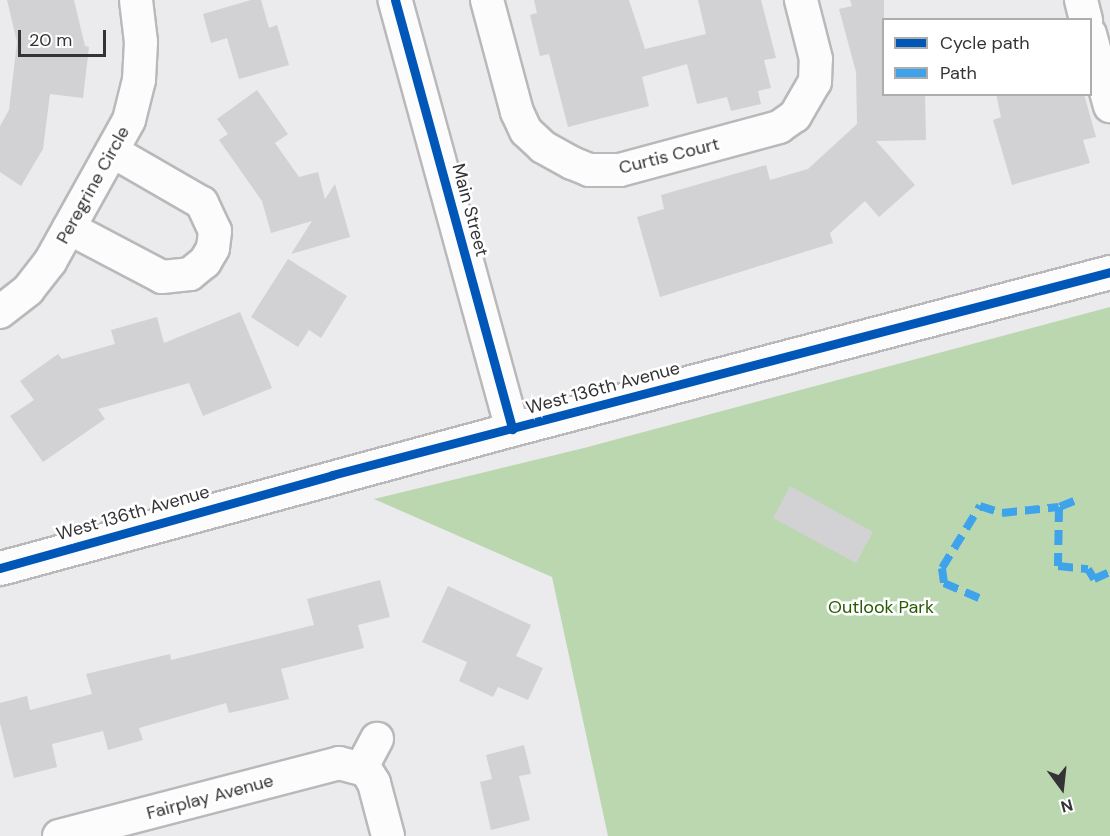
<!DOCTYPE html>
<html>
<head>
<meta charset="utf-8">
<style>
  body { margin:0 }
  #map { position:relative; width:1110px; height:836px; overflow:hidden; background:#ebeaec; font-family:"DM Sans",sans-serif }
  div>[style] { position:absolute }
  .green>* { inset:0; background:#bbd7af }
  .building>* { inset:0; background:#d2d1d3 }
  .roads { filter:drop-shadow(2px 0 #bab8ba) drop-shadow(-2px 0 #bab8ba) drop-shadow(0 2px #bab8ba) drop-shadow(0 -2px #bab8ba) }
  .minor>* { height:32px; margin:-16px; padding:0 16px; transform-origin:16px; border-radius:16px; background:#fcfcfc }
  .tertiary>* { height:33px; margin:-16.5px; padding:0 16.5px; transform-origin:16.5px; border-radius:16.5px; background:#fcfcfc }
  .secondary>* { height:33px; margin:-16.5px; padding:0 16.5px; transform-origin:16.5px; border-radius:16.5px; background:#fcfcfc }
  .quiet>* { height:8px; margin-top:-4px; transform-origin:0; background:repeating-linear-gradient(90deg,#3ea3eb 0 15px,transparent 0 23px) }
  .cycleway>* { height:9px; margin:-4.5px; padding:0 4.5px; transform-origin:4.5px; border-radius:4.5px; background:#0057b8 }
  span { translate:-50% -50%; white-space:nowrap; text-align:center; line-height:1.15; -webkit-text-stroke:5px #fff; paint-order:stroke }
  .street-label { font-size:18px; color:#343335 }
  .park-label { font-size:18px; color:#295a04 }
  .legend { position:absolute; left:882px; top:18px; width:210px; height:78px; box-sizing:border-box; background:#fff; border:2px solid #aeadae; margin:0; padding:8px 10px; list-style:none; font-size:18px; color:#343335 }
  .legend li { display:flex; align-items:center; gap:12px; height:30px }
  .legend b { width:30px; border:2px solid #aeadae }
  .north { position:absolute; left:1032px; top:758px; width:60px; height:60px; -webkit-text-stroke:4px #fff; paint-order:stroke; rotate:165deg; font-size:16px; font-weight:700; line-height:24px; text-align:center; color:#343335 }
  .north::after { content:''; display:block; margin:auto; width:21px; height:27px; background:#343335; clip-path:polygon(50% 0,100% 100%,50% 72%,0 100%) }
  .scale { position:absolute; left:18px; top:30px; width:88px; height:27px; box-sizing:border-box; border:3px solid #343335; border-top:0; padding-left:8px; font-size:18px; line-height:21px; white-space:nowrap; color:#343335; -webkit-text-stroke:4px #fff; paint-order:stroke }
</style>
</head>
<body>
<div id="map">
  <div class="green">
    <i style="clip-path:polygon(1110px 307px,1110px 836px,608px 836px,552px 577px,374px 499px,584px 448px)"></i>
  </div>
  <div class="building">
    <i style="clip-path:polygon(7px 0,74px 0,85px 46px,89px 47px,83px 98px,50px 94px,43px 149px,21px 186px,0 172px,0 126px,9px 110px,17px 42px)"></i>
    <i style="clip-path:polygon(251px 0,261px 0,269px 28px,277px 25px,289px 65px,239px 79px,227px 38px,211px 43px,203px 14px)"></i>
    <i style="clip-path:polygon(534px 0,629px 0,645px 49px,706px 34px,698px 0,761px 0,776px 58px,764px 60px,771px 88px,758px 91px,761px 104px,731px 111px,727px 97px,697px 104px,687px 64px,642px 77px,649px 106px,568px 127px,549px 54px,540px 56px,530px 15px,537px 13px)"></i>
    <i style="clip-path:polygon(850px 0,884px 0,884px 94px,925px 94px,926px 140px,876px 141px,915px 185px,879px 217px,865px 201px,830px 233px,833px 243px,660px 297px,637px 217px,664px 209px,661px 195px,766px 165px,770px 180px,808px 169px,857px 124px,856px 72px,839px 9px,852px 6px)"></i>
    <i style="clip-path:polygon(257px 90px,288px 134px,275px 143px,299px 177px,318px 172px,325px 199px,335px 184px,350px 237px,291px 254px,312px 221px,271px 233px,262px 201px,219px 140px,228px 134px,217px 119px)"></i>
    <i style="clip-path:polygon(996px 94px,1084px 94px,1096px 137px,1083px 140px,1090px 163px,1012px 185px,993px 120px,1001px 117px)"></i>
    <i style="clip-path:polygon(288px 259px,347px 296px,321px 338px,309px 330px,298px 347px,251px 317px)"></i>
    <i style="clip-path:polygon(240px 312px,272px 388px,203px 416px,189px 383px,98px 409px,105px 419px,43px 462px,10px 416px,34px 400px,20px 381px,58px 354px,62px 359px,115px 344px,111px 330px,157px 317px,164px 343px)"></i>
    <i style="clip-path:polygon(790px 486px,873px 532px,856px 563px,773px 518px)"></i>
    <i style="clip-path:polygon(380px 580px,390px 617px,358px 625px,364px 648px,281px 669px,289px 699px,229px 713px,226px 703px,139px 728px,143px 740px,108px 750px,103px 731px,52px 744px,57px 767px,14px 778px,0 723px,0 703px,27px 696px,30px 710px,92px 694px,86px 674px,170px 654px,171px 660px,314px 625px,307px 599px)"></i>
    <i style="clip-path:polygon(448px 586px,531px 625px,516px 656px,543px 668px,528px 700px,498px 687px,493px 697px,459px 681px,467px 662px,422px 642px)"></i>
    <i style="clip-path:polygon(524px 745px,531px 774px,519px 776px,530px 820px,491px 830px,480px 782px,492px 779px,486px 755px)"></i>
  </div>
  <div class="roads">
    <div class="minor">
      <i style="left:487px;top:0;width:116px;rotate:75deg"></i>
      <i style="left:517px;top:112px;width:21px;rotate:65deg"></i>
      <i style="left:526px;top:131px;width:23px;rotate:43deg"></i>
      <i style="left:543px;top:147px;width:33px;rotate:29deg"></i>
      <i style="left:572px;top:163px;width:18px;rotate:22deg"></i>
      <i style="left:589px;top:170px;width:31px"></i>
      <i style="left:620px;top:170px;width:165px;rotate:-15.1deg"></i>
      <i style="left:779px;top:127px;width:19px;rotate:-35deg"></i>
      <i style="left:795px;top:116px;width:39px;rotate:-60deg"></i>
      <i style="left:815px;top:82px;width:23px;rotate:-88deg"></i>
      <i style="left:816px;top:59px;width:61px;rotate:-104.3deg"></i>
      <i style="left:1081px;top:0;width:21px;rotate:76deg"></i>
      <i style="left:1090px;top:34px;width:75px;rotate:74.5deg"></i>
      <i style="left:69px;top:228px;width:105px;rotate:27.8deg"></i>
      <i style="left:162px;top:277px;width:28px;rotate:-6deg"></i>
      <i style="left:190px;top:274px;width:19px;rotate:-39deg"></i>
      <i style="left:205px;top:262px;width:16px;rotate:-60deg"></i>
      <i style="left:213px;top:248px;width:17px;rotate:-83deg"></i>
      <i style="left:215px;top:231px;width:31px;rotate:-115deg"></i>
      <i style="left:202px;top:203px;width:104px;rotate:-150deg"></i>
      <i style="left:0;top:312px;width:36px;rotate:-38deg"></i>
      <i style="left:28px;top:290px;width:36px;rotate:-52deg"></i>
      <i style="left:50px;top:262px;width:162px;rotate:-60.9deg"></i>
      <i style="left:129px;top:120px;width:41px;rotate:-76deg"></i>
      <i style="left:139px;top:80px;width:38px;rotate:-87deg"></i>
      <i style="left:141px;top:42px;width:42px;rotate:-96.8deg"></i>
      <i style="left:362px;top:767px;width:32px;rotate:-62deg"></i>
      <i style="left:59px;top:836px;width:289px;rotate:-14.6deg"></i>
      <i style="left:339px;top:763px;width:28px;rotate:15deg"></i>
      <i style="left:366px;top:770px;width:15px;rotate:58deg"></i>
      <i style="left:374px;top:783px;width:55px;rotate:75.2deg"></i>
    </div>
    <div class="tertiary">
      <i style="left:512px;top:429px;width:618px;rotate:-14.71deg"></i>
    </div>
    <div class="secondary">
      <i style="left:0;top:568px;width:531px;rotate:-15.19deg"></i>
      <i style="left:512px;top:429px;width:445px;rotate:-105.3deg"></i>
    </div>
  </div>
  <div class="quiet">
    <i style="left:1074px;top:501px;width:16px;rotate:158deg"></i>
    <i style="left:1059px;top:507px;width:59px;rotate:91deg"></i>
    <i style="left:1058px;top:566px;width:30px;rotate:6deg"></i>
    <i style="left:1088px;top:569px;width:12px;rotate:59deg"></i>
    <i style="left:1094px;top:579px;width:17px;rotate:-24deg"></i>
    <i style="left:979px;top:598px;width:38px;rotate:-157deg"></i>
    <i style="left:944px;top:583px;width:15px;rotate:-98deg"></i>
    <i style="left:942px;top:568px;width:73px;rotate:-58.5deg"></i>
    <i style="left:980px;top:506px;width:23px;rotate:18deg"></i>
    <i style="left:1002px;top:513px;width:57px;rotate:-6deg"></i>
  </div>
  <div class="cycleway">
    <i style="left:395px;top:0;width:445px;rotate:74.7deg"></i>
    <i style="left:0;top:568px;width:345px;rotate:-15.6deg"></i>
    <i style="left:332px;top:475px;width:804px;rotate:-14.62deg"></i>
  </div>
  <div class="street-label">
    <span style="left:669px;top:156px;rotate:-14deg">Curtis Court</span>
    <span style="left:93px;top:185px;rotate:-61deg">Peregrine Circle</span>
    <span style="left:470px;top:210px;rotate:75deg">Main Street</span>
    <span style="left:603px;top:388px;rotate:-15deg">West 136th Avenue</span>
    <span style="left:133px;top:513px;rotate:-16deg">West 136th Avenue</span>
    <span style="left:210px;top:797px;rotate:-15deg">Fairplay Avenue</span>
  </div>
  <div class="park-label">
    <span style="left:881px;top:607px">Outlook Park</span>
  </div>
  <ul class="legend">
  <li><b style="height:8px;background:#0057b8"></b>Cycle path</li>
  <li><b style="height:8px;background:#3ea3eb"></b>Path</li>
  </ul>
  <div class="north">N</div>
  <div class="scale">20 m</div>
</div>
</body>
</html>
